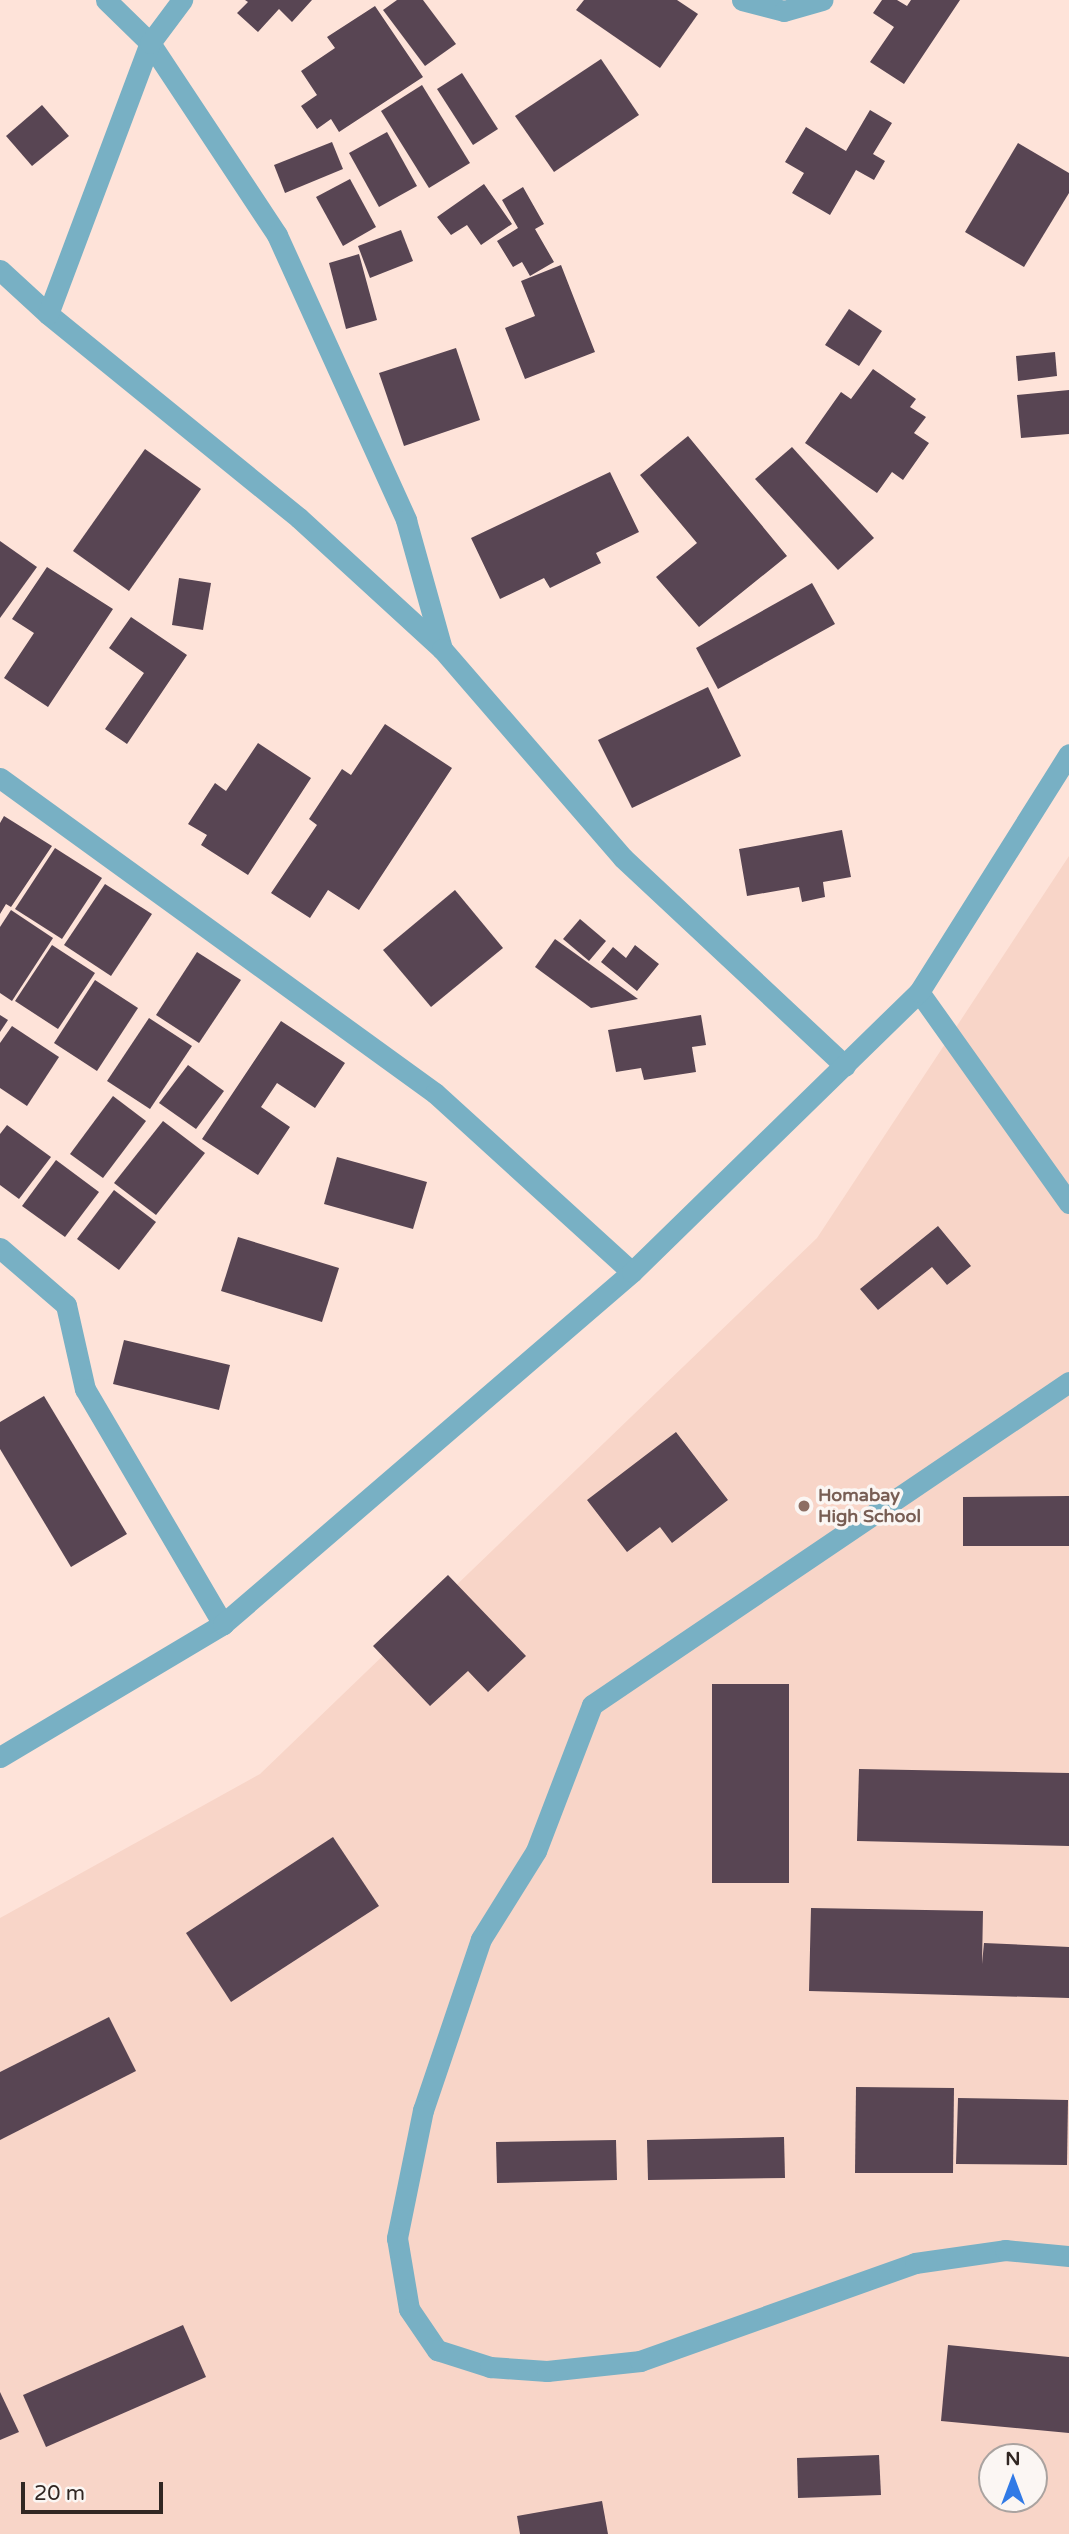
<!DOCTYPE html>
<html>
<head>
<meta charset="utf-8">
<style>
  body { margin:0 }
  #map { position:relative; width:1069px; height:2534px; overflow:hidden; background:#fee3d9; font-family:"Varela Round",sans-serif }
  div>[style] { position:absolute }
  .built>* { inset:0; background:#f8d5c8 }
  .building>* { inset:0; background:#584553 }
  .street>* { height:21px; margin:-10.5px; padding:0 10.5px; transform-origin:10.5px; border-radius:10.5px; background:#78b0c4 }
  .dots>* { width:19px; height:19px; translate:-50% -50%; box-sizing:border-box; border:4px solid #fbf6f3; border-radius:50% }
  span { translate:-50% -50%; white-space:nowrap; text-align:center; line-height:1.15; -webkit-text-stroke:7px #fbf6f3; paint-order:stroke }
  .education-label { font-size:18px; color:#785e54; font-weight:700 }
  .left { translate:0 -50%; text-align:left }
  .north { position:absolute; left:978px; top:2443px; width:70px; height:70px; box-sizing:border-box; background:#fbf6f3; border:2px solid #aaa3a0; border-radius:50%; rotate:0deg; font-size:19px; font-weight:700; line-height:28px; text-align:center; color:#312723 }
  .north::after { content:''; display:block; margin:auto; width:24px; height:32px; background:#317ae6; clip-path:polygon(50% 0,100% 100%,50% 72%,0 100%) }
  .scale { position:absolute; left:21px; top:2482px; width:142px; height:32px; box-sizing:border-box; border:4px solid #312723; border-top:0; padding-left:9px; font-size:21px; line-height:24px; white-space:nowrap; color:#312723; -webkit-text-stroke:5px #fbf6f3; paint-order:stroke }
</style>
</head>
<body>
<div id="map">
  <div class="built">
    <i style="clip-path:polygon(evenodd,1069px 856px,1069px 2534px,0 2534px,0 1918px,260px 1774px,817px 1238px,1069px 856px,992px 2457px,1034px 2457px,1034px 2499px,992px 2499px,992px 2457px)"></i>
  </div>
  <div class="building">
    <i style="clip-path:polygon(245px 0,312px 0,292px 22px,279px 9px,258px 32px,237px 13px,248px 2px)"></i>
    <i style="clip-path:polygon(397px 0,423px 0,456px 44px,425px 66px,383px 10px)"></i>
    <i style="clip-path:polygon(584px 0,677px 0,698px 14px,660px 68px,576px 10px)"></i>
    <i style="clip-path:polygon(882px 0,897px 0,907px 6px,911px 0,960px 0,904px 84px,870px 62px,894px 27px,873px 13px)"></i>
    <i style="clip-path:polygon(375px 6px,423px 77px,339px 132px,331px 119px,317px 129px,301px 106px,317px 95px,301px 71px,335px 48px,327px 37px)"></i>
    <i style="clip-path:polygon(601px 59px,639px 115px,554px 172px,515px 116px)"></i>
    <i style="clip-path:polygon(462px 73px,498px 129px,473px 145px,437px 89px)"></i>
    <i style="clip-path:polygon(422px 85px,470px 163px,429px 188px,381px 111px)"></i>
    <i style="clip-path:polygon(42px 105px,69px 136px,32px 166px,6px 136px)"></i>
    <i style="clip-path:polygon(870px 110px,892px 123px,873px 154px,885px 161px,874px 180px,856px 170px,830px 215px,792px 193px,804px 173px,785px 162px,806px 127px,846px 151px)"></i>
    <i style="clip-path:polygon(387px 132px,417px 186px,379px 207px,349px 153px)"></i>
    <i style="clip-path:polygon(332px 142px,343px 169px,285px 193px,274px 165px)"></i>
    <i style="clip-path:polygon(1018px 143px,1069px 173px,1069px 193px,1024px 267px,965px 232px)"></i>
    <i style="clip-path:polygon(350px 179px,376px 227px,343px 246px,316px 197px)"></i>
    <i style="clip-path:polygon(484px 184px,512px 224px,481px 245px,467px 225px,451px 235px,437px 217px)"></i>
    <i style="clip-path:polygon(523px 187px,544px 224px,535px 229px,554px 262px,530px 276px,522px 262px,513px 267px,497px 241px,518px 228px,502px 200px)"></i>
    <i style="clip-path:polygon(401px 230px,413px 261px,370px 278px,358px 246px)"></i>
    <i style="clip-path:polygon(359px 254px,377px 320px,346px 329px,329px 263px)"></i>
    <i style="clip-path:polygon(561px 265px,595px 352px,525px 379px,505px 328px,535px 316px,521px 281px)"></i>
    <i style="clip-path:polygon(849px 309px,882px 331px,859px 366px,825px 345px)"></i>
    <i style="clip-path:polygon(456px 348px,480px 420px,404px 446px,379px 373px)"></i>
    <i style="clip-path:polygon(1055px 352px,1057px 376px,1018px 381px,1016px 356px)"></i>
    <i style="clip-path:polygon(873px 369px,916px 399px,910px 407px,926px 417px,914px 433px,929px 443px,903px 480px,892px 472px,877px 493px,805px 443px,841px 392px,851px 399px)"></i>
    <i style="clip-path:polygon(1069px 390px,1069px 434px,1021px 438px,1017px 395px)"></i>
    <i style="clip-path:polygon(688px 436px,787px 556px,699px 627px,656px 577px,697px 543px,640px 475px)"></i>
    <i style="clip-path:polygon(792px 447px,874px 538px,838px 570px,755px 479px)"></i>
    <i style="clip-path:polygon(145px 449px,201px 489px,129px 591px,73px 551px)"></i>
    <i style="clip-path:polygon(610px 472px,639px 532px,596px 553px,601px 563px,550px 588px,544px 578px,500px 599px,471px 538px)"></i>
    <i style="clip-path:polygon(0 541px,37px 567px,0 618px)"></i>
    <i style="clip-path:polygon(47px 567px,113px 609px,48px 707px,4px 678px,34px 633px,12px 619px)"></i>
    <i style="clip-path:polygon(179px 578px,211px 583px,203px 630px,172px 625px)"></i>
    <i style="clip-path:polygon(812px 583px,835px 624px,718px 689px,696px 648px)"></i>
    <i style="clip-path:polygon(131px 617px,187px 655px,127px 744px,105px 729px,144px 673px,109px 648px)"></i>
    <i style="clip-path:polygon(708px 687px,741px 756px,632px 808px,598px 740px)"></i>
    <i style="clip-path:polygon(385px 724px,452px 768px,359px 910px,328px 890px,310px 918px,271px 893px,317px 825px,309px 819px,342px 769px,351px 775px)"></i>
    <i style="clip-path:polygon(258px 743px,311px 778px,248px 875px,201px 845px,207px 835px,188px 824px,215px 783px,226px 791px)"></i>
    <i style="clip-path:polygon(4px 816px,52px 846px,11px 907px,6px 904px,0 914px,0 823px)"></i>
    <i style="clip-path:polygon(842px 830px,851px 877px,823px 882px,825px 897px,802px 902px,799px 887px,747px 896px,739px 849px)"></i>
    <i style="clip-path:polygon(55px 848px,102px 878px,62px 939px,15px 909px)"></i>
    <i style="clip-path:polygon(105px 884px,152px 914px,111px 976px,64px 945px)"></i>
    <i style="clip-path:polygon(455px 890px,503px 948px,431px 1007px,383px 950px)"></i>
    <i style="clip-path:polygon(11px 910px,53px 938px,12px 1001px,0 993px,0 927px)"></i>
    <i style="clip-path:polygon(580px 919px,606px 941px,589px 961px,563px 939px)"></i>
    <i style="clip-path:polygon(555px 939px,587px 962px,638px 999px,591px 1008px,535px 967px)"></i>
    <i style="clip-path:polygon(52px 945px,95px 973px,58px 1029px,15px 1001px)"></i>
    <i style="clip-path:polygon(635px 945px,659px 964px,637px 991px,601px 962px,613px 947px,626px 958px)"></i>
    <i style="clip-path:polygon(197px 952px,241px 980px,199px 1043px,156px 1015px)"></i>
    <i style="clip-path:polygon(95px 980px,138px 1008px,97px 1071px,54px 1043px)"></i>
    <i style="clip-path:polygon(0 1015px,8px 1020px,0 1032px)"></i>
    <i style="clip-path:polygon(701px 1015px,706px 1045px,692px 1047px,696px 1072px,644px 1080px,641px 1068px,616px 1072px,608px 1030px)"></i>
    <i style="clip-path:polygon(149px 1018px,192px 1046px,150px 1109px,107px 1081px)"></i>
    <i style="clip-path:polygon(281px 1021px,345px 1063px,315px 1108px,277px 1083px,261px 1107px,290px 1127px,258px 1175px,202px 1139px)"></i>
    <i style="clip-path:polygon(12px 1026px,59px 1057px,27px 1106px,0 1088px,0 1043px)"></i>
    <i style="clip-path:polygon(188px 1065px,224px 1091px,196px 1129px,159px 1103px)"></i>
    <i style="clip-path:polygon(113px 1096px,146px 1121px,103px 1178px,70px 1154px)"></i>
    <i style="clip-path:polygon(163px 1121px,205px 1153px,156px 1215px,114px 1183px)"></i>
    <i style="clip-path:polygon(7px 1125px,51px 1157px,19px 1199px,0 1185px,0 1134px)"></i>
    <i style="clip-path:polygon(337px 1157px,427px 1182px,413px 1229px,324px 1204px)"></i>
    <i style="clip-path:polygon(56px 1160px,99px 1192px,65px 1237px,22px 1206px)"></i>
    <i style="clip-path:polygon(114px 1190px,156px 1222px,119px 1270px,77px 1239px)"></i>
    <i style="clip-path:polygon(938px 1226px,971px 1266px,947px 1285px,932px 1267px,878px 1310px,860px 1289px)"></i>
    <i style="clip-path:polygon(238px 1237px,339px 1268px,322px 1322px,221px 1291px)"></i>
    <i style="clip-path:polygon(124px 1340px,230px 1365px,219px 1410px,113px 1384px)"></i>
    <i style="clip-path:polygon(44px 1396px,127px 1534px,71px 1567px,0 1449px,0 1422px)"></i>
    <i style="clip-path:polygon(676px 1432px,728px 1500px,672px 1543px,660px 1527px,627px 1552px,587px 1500px)"></i>
    <i style="clip-path:polygon(1069px 1496px,1069px 1546px,963px 1546px,963px 1497px)"></i>
    <i style="clip-path:polygon(448px 1575px,526px 1656px,488px 1692px,468px 1671px,430px 1706px,373px 1646px)"></i>
    <i style="clip-path:polygon(712px 1684px,789px 1684px,789px 1883px,712px 1883px)"></i>
    <i style="clip-path:polygon(859px 1769px,1069px 1773px,1069px 1846px,857px 1841px)"></i>
    <i style="clip-path:polygon(333px 1837px,379px 1906px,231px 2002px,186px 1933px)"></i>
    <i style="clip-path:polygon(811px 1908px,983px 1911px,982px 1964px,984px 1943px,1069px 1947px,1069px 1998px,809px 1991px)"></i>
    <i style="clip-path:polygon(109px 2017px,136px 2071px,0 2140px,0 2072px)"></i>
    <i style="clip-path:polygon(856px 2087px,954px 2088px,953px 2173px,855px 2173px)"></i>
    <i style="clip-path:polygon(958px 2098px,1068px 2100px,1067px 2165px,956px 2164px)"></i>
    <i style="clip-path:polygon(784px 2137px,785px 2178px,648px 2180px,647px 2140px)"></i>
    <i style="clip-path:polygon(616px 2140px,617px 2180px,497px 2183px,496px 2142px)"></i>
    <i style="clip-path:polygon(183px 2325px,206px 2377px,46px 2447px,23px 2395px)"></i>
    <i style="clip-path:polygon(948px 2345px,1069px 2357px,1069px 2433px,941px 2421px)"></i>
    <i style="clip-path:polygon(0 2392px,19px 2432px,0 2440px)"></i>
    <i style="clip-path:polygon(879px 2455px,881px 2495px,798px 2498px,797px 2458px)"></i>
    <i style="clip-path:polygon(602px 2501px,608px 2534px,520px 2534px,517px 2516px)"></i>
  </div>
  <div class="street">
    <i style="left:106px;top:0;width:62px;rotate:44.3deg"></i>
    <i style="left:150px;top:43px;width:230px;rotate:56.5deg"></i>
    <i style="left:277px;top:235px;width:313px;rotate:65.6deg"></i>
    <i style="left:406px;top:520px;width:134px;rotate:74.4deg"></i>
    <i style="left:742px;top:0;width:43px;rotate:14.7deg"></i>
    <i style="left:784px;top:11px;width:40px;rotate:-16deg"></i>
    <i style="left:0;top:270px;width:65px;rotate:42.5deg"></i>
    <i style="left:48px;top:314px;width:323px;rotate:39.1deg"></i>
    <i style="left:299px;top:518px;width:194px;rotate:42.5deg"></i>
    <i style="left:442px;top:649px;width:276px;rotate:49.1deg"></i>
    <i style="left:623px;top:858px;width:304px;rotate:43.1deg"></i>
    <i style="left:48px;top:314px;width:290px;rotate:-69.4deg"></i>
    <i style="left:150px;top:43px;width:54px;rotate:-53.3deg"></i>
    <i style="left:0;top:778px;width:537px;rotate:35.91deg"></i>
    <i style="left:435px;top:1093px;width:266px;rotate:42.3deg"></i>
    <i style="left:919px;top:992px;width:259px;rotate:54.6deg"></i>
    <i style="left:0;top:1248px;width:87px;rotate:40.8deg"></i>
    <i style="left:66px;top:1305px;width:86px;rotate:77.3deg"></i>
    <i style="left:85px;top:1389px;width:273px;rotate:59.6deg"></i>
    <i style="left:1069px;top:1382px;width:576px;rotate:145.9deg"></i>
    <i style="left:592px;top:1705px;width:156px;rotate:111deg"></i>
    <i style="left:536px;top:1851px;width:104px;rotate:122deg"></i>
    <i style="left:481px;top:1939px;width:181px;rotate:108.7deg"></i>
    <i style="left:423px;top:2110px;width:131px;rotate:101.5deg"></i>
    <i style="left:397px;top:2238px;width:72px;rotate:80.4deg"></i>
    <i style="left:409px;top:2309px;width:50px;rotate:55.7deg"></i>
    <i style="left:437px;top:2350px;width:56px;rotate:17.8deg"></i>
    <i style="left:490px;top:2367px;width:57px;rotate:4deg"></i>
    <i style="left:547px;top:2371px;width:94px;rotate:-6.1deg"></i>
    <i style="left:640px;top:2361px;width:292px;rotate:-19.6deg"></i>
    <i style="left:915px;top:2263px;width:91px;rotate:-8.2deg"></i>
    <i style="left:1005px;top:2250px;width:64px;rotate:5.4deg"></i>
    <i style="left:0;top:1757px;width:260px;rotate:-30.8deg"></i>
    <i style="left:223px;top:1624px;width:540px;rotate:-40.72deg"></i>
    <i style="left:632px;top:1272px;width:401px;rotate:-44.3deg"></i>
    <i style="left:919px;top:992px;width:281px;rotate:-57.8deg"></i>
  </div>
  <div class="dots">
    <i style="left:804px;top:1506px;background:#8d6e63"></i>
  </div>
  <div class="education-label">
    <span class="left" style="left:818px;top:1506px">Homabay<br>High School</span>
  </div>
  <div class="north">N</div>
  <div class="scale">20 m</div>
</div>
</body>
</html>
